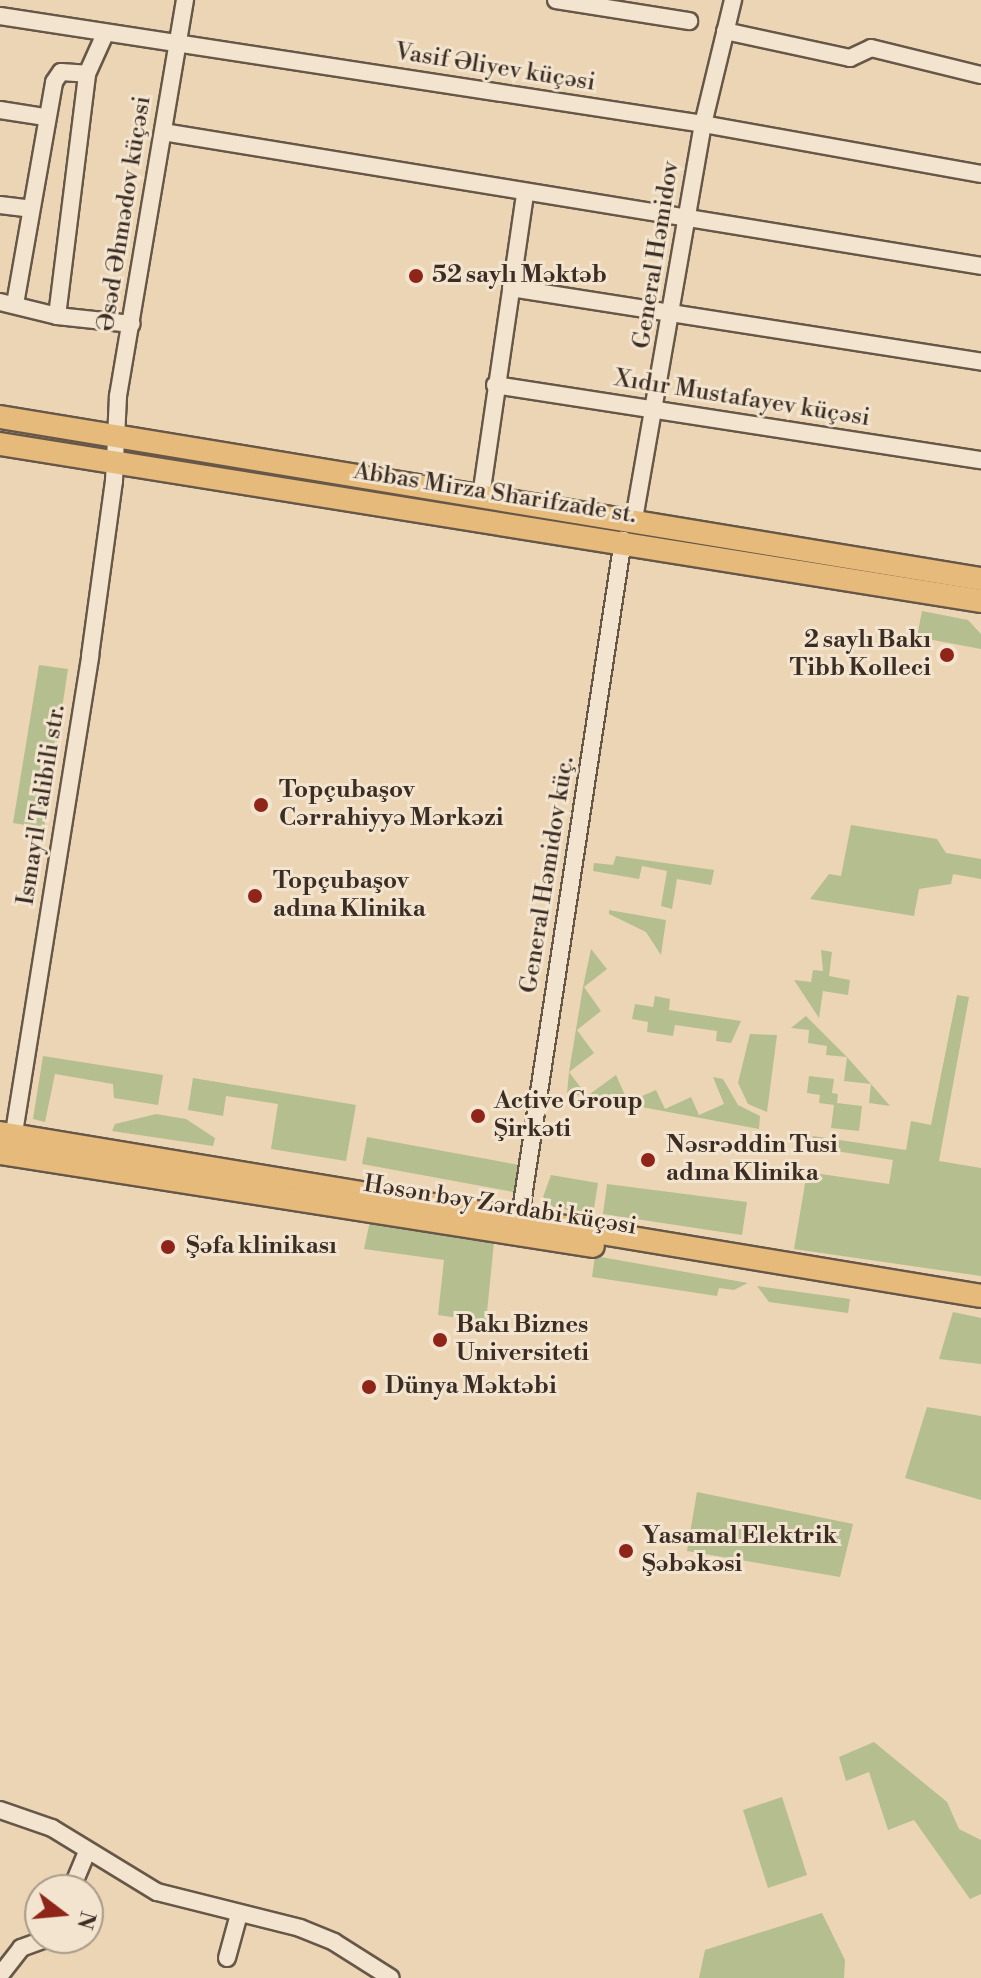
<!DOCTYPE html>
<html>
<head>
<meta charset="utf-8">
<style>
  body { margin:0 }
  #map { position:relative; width:981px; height:1978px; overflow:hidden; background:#ebd5b4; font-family:"Libre Bodoni",serif }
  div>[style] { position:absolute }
  .green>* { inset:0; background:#b5be8f }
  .roads { filter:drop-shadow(2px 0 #675748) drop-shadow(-2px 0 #675748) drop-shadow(0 2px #675748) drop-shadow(0 -2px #675748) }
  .minor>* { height:16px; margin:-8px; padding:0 8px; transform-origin:8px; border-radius:8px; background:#f2e4ce }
  .major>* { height:22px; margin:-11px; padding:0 11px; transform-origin:11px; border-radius:11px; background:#e6ba7a }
  .dots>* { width:22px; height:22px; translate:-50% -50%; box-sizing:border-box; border:4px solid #f2e4ce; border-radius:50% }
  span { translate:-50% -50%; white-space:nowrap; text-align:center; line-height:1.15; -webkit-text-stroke:6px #f2e4ce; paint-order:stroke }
  .street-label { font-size:24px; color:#3b2d24 }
  .poi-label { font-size:24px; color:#3b2d24; font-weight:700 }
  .left { translate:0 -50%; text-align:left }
  .right { translate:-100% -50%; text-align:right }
  .north { position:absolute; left:24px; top:1874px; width:80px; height:80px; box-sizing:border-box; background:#f2e4ce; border:2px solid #a99b8a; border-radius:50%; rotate:106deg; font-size:22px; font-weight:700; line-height:32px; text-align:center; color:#3b2d24 }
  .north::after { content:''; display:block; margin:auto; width:28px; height:36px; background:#8f2418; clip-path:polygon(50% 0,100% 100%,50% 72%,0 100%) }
</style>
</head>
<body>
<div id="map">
  <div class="green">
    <i style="clip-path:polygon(922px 611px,968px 620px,981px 634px,981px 649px,917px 637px)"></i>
    <i style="clip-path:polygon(39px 665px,68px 669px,44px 828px,13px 823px)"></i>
    <i style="clip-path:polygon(851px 825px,937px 839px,946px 853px,981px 859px,981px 879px,953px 874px,951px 884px,919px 889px,914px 916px,810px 899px,829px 874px,841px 876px)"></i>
    <i style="clip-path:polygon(616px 856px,714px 870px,711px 885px,677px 879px,672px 909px,661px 906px,667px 871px,642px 866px,639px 879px,593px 871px,594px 863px,613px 865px)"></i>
    <i style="clip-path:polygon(609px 910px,666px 920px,661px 955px,646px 932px,609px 914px)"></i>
    <i style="clip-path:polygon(591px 949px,607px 969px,584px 987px,601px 1011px,577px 1030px,594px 1053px,569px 1072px,587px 1096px,616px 1075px,628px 1102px,656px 1090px,665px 1109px,691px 1097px,699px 1115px,724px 1104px,713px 1077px,723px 1079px,738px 1105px,760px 1116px,759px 1129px,567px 1093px,569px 1072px,583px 987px)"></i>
    <i style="clip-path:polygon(821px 950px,832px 952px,829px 976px,850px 980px,848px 995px,823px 991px,819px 1018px,794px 980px,811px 982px,813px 970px,823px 971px)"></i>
    <i style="clip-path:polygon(957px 995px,969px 997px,939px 1161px,981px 1168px,981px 1276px,794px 1249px,807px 1172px,889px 1184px,893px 1160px,810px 1147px,813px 1136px,906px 1150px,911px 1121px,931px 1125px)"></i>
    <i style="clip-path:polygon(655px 996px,670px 999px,669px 1010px,741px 1021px,731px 1043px,716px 1041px,717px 1031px,675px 1025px,673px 1036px,647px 1032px,648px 1022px,632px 1019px,635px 1004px,653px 1007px)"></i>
    <i style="clip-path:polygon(806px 1016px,847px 1057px,871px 1084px,890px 1106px,869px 1103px,871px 1084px,844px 1081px,847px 1057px,826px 1055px,827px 1046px,808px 1043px,809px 1030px,791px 1028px)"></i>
    <i style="clip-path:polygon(750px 1034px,777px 1035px,767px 1112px,748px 1104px,738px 1083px)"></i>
    <i style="clip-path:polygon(43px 1056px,163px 1075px,158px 1105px,114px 1098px,113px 1084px,55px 1074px,45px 1122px,33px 1119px)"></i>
    <i style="clip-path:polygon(809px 1076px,834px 1079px,832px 1093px,838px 1094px,837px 1103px,862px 1106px,859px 1131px,831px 1128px,834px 1105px,819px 1103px,820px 1095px,807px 1093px)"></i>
    <i style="clip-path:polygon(193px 1078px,356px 1105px,346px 1161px,271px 1149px,278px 1104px,226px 1096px,223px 1116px,188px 1110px)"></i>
    <i style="clip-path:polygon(156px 1114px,186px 1119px,215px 1138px,213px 1146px,112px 1131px,115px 1124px)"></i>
    <i style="clip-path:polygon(367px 1137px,519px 1165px,514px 1192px,362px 1164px)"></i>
    <i style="clip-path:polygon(551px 1175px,598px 1183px,593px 1214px,554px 1208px,543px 1197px)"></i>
    <i style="clip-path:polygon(607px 1184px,747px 1202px,742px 1235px,603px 1214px)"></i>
    <i style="clip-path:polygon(370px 1221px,494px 1242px,486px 1322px,438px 1315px,444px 1260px,364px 1249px)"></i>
    <i style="clip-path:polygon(595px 1256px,748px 1283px,734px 1290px,719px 1288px,717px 1296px,592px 1277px)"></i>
    <i style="clip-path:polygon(757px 1286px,850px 1299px,848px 1313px,769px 1302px)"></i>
    <i style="clip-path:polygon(953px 1312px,981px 1318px,981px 1364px,939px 1359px)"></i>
    <i style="clip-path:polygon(927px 1407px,981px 1416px,981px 1500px,905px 1478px)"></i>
    <i style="clip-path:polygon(697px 1492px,853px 1524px,840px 1577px,687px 1551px)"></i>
    <i style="clip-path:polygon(874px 1742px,947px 1802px,959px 1829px,981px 1840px,981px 1894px,970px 1899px,914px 1820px,888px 1830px,869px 1772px,846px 1781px,839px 1757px)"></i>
    <i style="clip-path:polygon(782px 1797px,807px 1875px,768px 1888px,743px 1810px)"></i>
    <i style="clip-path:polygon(822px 1913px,845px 1960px,844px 1978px,699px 1978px,705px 1950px)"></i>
  </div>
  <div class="roads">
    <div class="minor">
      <i style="left:556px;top:0;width:135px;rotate:9deg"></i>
      <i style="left:0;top:16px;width:711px;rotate:8.73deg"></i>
      <i style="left:703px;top:124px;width:282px;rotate:10.2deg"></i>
      <i style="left:725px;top:31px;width:128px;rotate:12.2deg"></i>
      <i style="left:850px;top:58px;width:23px;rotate:-25deg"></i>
      <i style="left:871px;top:48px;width:113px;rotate:13.8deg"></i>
      <i style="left:0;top:110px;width:46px;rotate:8.8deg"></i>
      <i style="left:163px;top:132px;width:829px;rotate:9.3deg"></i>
      <i style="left:0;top:205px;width:31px;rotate:7deg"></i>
      <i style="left:511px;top:288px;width:476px;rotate:8.9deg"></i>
      <i style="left:0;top:302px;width:59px;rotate:13.8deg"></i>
      <i style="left:57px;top:316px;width:75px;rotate:6.1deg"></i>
      <i style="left:15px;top:304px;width:225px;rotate:-80deg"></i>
      <i style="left:54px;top:82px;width:12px;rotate:-55deg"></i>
      <i style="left:61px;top:72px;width:26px;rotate:4deg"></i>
      <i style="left:87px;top:74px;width:44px;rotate:-65.8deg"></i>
      <i style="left:57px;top:316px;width:244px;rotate:-82.9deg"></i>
      <i style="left:495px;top:385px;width:492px;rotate:8.8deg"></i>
      <i style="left:481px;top:496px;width:306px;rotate:-81.7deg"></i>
      <i style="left:634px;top:519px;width:401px;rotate:-80.1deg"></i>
      <i style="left:703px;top:124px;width:128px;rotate:-76.4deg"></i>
      <i style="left:12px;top:1145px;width:495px;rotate:-80.9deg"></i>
      <i style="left:90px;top:656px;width:177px;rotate:-82.2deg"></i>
      <i style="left:114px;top:481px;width:85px;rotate:-87.3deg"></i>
      <i style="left:118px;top:396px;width:402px;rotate:-80.4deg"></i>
      <i style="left:520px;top:1217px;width:685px;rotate:-81.35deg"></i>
      <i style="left:0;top:1810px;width:55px;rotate:19.1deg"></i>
      <i style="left:52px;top:1828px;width:123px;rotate:31.4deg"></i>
      <i style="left:157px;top:1892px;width:147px;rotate:14.1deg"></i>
      <i style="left:300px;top:1928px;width:37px;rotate:22deg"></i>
      <i style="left:334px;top:1942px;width:67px;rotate:32.3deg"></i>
      <i style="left:71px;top:1890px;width:41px;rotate:-67.2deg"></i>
      <i style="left:227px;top:1958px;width:46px;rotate:-74.7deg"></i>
      <i style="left:1px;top:1974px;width:33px;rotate:-52deg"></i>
      <i style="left:21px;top:1948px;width:30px;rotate:-20deg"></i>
    </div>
    <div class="major">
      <i style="left:0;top:417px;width:994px;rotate:9.38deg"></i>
      <i style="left:0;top:444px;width:993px;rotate:9.09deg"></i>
      <i style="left:0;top:1133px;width:994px;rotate:9.43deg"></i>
      <i style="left:0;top:1153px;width:600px;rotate:8.91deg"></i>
    </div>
  </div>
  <div class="dots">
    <i style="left:416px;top:276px;background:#8f2418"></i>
    <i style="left:947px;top:655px;background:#8f2418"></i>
    <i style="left:261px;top:805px;background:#8f2418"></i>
    <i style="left:255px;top:896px;background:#8f2418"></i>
    <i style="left:478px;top:1116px;background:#8f2418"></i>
    <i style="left:648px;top:1160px;background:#8f2418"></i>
    <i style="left:168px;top:1247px;background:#8f2418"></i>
    <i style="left:440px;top:1340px;background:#8f2418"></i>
    <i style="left:369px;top:1387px;background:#8f2418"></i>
    <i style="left:626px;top:1551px;background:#8f2418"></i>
  </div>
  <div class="street-label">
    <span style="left:495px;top:68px;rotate:9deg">Vasif Əliyev küçəsi</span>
    <span style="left:125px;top:214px;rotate:-81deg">Əsəd Əhmədov küçəsi</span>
    <span style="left:657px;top:255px;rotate:-81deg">General Həmidov</span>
    <span style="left:742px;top:399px;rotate:9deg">Xıdır Mustafayev küçəsi</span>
    <span style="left:495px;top:494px;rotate:9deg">Abbas Mirza Sharifzade st.</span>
    <span style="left:42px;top:805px;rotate:-81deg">Ismayil Talibili str.</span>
    <span style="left:548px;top:875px;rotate:-81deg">General Həmidov küç.</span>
    <span style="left:500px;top:1206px;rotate:9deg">Həsən bəy Zərdabi küçəsi</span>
  </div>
  <div class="poi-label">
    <span class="left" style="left:432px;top:276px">52 saylı Məktəb</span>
    <span class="right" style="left:931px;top:655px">2 saylı Bakı<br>Tibb Kolleci</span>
    <span class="left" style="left:279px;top:805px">Topçubaşov<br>Cərrahiyyə Mərkəzi</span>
    <span class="left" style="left:273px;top:896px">Topçubaşov<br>adına Klinika</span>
    <span class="left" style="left:494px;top:1116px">Active Group<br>Şirkəti</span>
    <span class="left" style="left:666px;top:1160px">Nəsrəddin Tusi<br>adına Klinika</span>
    <span class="left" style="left:186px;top:1247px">Şəfa klinikası</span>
    <span class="left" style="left:456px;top:1340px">Bakı Biznes<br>Universiteti</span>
    <span class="left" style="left:385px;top:1387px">Dünya Məktəbi</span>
    <span class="left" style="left:642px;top:1551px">Yasamal Elektrik<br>Şəbəkəsi</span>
  </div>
  <div class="north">N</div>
</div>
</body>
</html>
